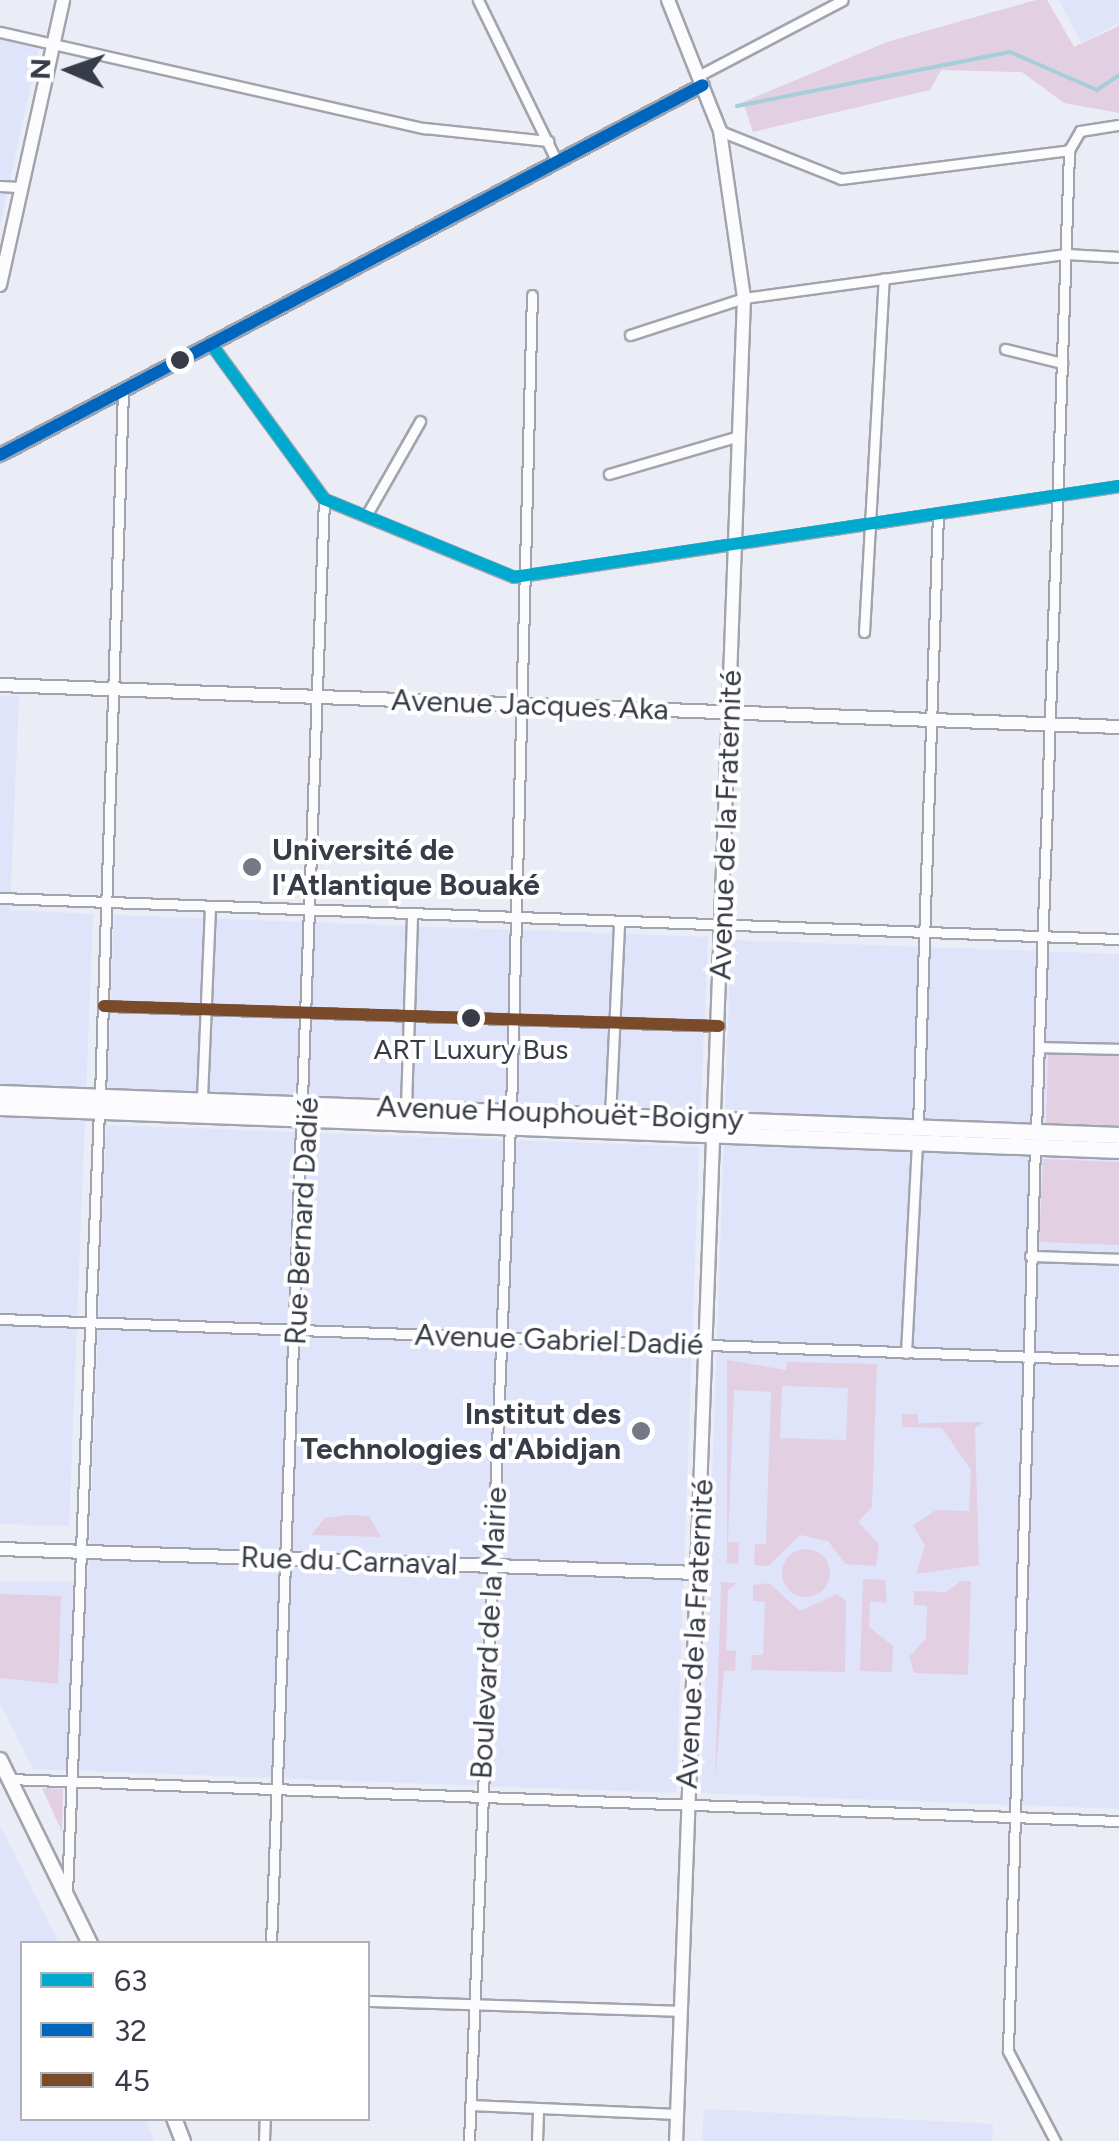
<!DOCTYPE html>
<html>
<head>
<meta charset="utf-8">
<style>
  body { margin:0 }
  #map { position:relative; width:1119px; height:2141px; overflow:hidden; background:#eaecf6; font-family:Figtree,sans-serif }
  div>[style] { position:absolute }
  .built>* { inset:0; background:#dfe4fa }
  .green>* { inset:0; background:#e3cfe2 }
  .round { border-radius:50% }
  .stream>* { height:4px; margin:-2px; padding:0 2px; transform-origin:2px; border-radius:2px; background:#a5ced9 }
  .roads { filter:drop-shadow(2px 0 #a2a4ad) drop-shadow(-2px 0 #a2a4ad) drop-shadow(0 2px #a2a4ad) drop-shadow(0 -2px #a2a4ad) }
  .street>* { height:9px; margin:-4.5px; padding:0 4.5px; transform-origin:4.5px; border-radius:4.5px; background:#fcfcfe }
  .secondary>* { height:12px; margin:-6px; padding:0 6px; transform-origin:6px; border-radius:6px; background:#fcfcfe }
  .primary>* { height:14px; margin:-7px; padding:0 7px; transform-origin:7px; border-radius:7px; background:#fcfcfe }
  .highway>* { height:15px; margin:-7.5px; padding:0 7.5px; transform-origin:7.5px; border-radius:7.5px; background:#fcfcfe }
  .bus-1>* { height:12px; margin:-6px; padding:0 6px; transform-origin:6px; border-radius:6px; background:#00a9ce }
  .bus-2>* { height:12px; margin:-6px; padding:0 6px; transform-origin:6px; border-radius:6px; background:#0065bd }
  .bus-3>* { height:12px; margin:-6px; padding:0 6px; transform-origin:6px; border-radius:6px; background:#7a4b2a }
  .dots>* { width:28px; height:28px; translate:-50% -50%; box-sizing:border-box; border:5px solid #fff; border-radius:50% }
  span { translate:-50% -50%; white-space:nowrap; text-align:center; line-height:1.15; -webkit-text-stroke:8px #fff; paint-order:stroke }
  .bus-label { font-size:28px; color:#383b48 }
  .street-label { font-size:30px; color:#383b48 }
  .poi-label { font-size:30px; color:#383b48; font-weight:700 }
  .left { translate:0 -50%; text-align:left }
  .right { translate:-100% -50%; text-align:right }
  .legend { position:absolute; left:20px; top:1941px; width:350px; height:180px; box-sizing:border-box; background:#fff; border:2px solid #afb1b6; margin:0; padding:12px 18px; list-style:none; font-size:30px; color:#383b48 }
  .legend li { display:flex; align-items:center; gap:20px; height:50px }
  .legend b { width:50px; border:2px solid #afb1b6 }
  .north { position:absolute; left:20px; top:20px; width:100px; height:100px; -webkit-text-stroke:8px #fff; paint-order:stroke; rotate:272deg; font-size:28px; font-weight:700; line-height:40px; text-align:center; color:#383b48 }
  .north::after { content:''; display:block; margin:auto; width:35px; height:45px; background:#383b48; clip-path:polygon(50% 0,100% 100%,50% 72%,0 100%) }
</style>
</head>
<body>
<div id="map">
  <div class="built">
    <i style="clip-path:polygon(1059px 0,1119px 0,1119px 23px,1081px 43px)"></i>
    <i style="clip-path:polygon(0 39px,39px 48px,0 225px)"></i>
    <i style="clip-path:polygon(0 695px,19px 696px,10px 910px,93px 914px,69px 1526px,0 1524px)"></i>
    <i style="clip-path:polygon(114px 915px,708px 937px,700px 1126px,107px 1104px)"></i>
    <i style="clip-path:polygon(731px 940px,1119px 954px,1119px 1809px,701px 1793px)"></i>
    <i style="clip-path:polygon(106px 1125px,699px 1147px,676px 1793px,33px 1769px,0 1703px,0 1581px,88px 1582px)"></i>
    <i style="clip-path:polygon(0 1825px,59px 1943px,22px 1944px,22px 2118px,146px 2119px,154px 2141px,0 2141px)"></i>
    <i style="clip-path:polygon(704px 2109px,993px 2124px,992px 2141px,702px 2141px)"></i>
  </div>
  <div class="green">
    <i style="clip-path:polygon(1036px 0,1047px 0,1074px 47px,1119px 26px,1119px 113px,1064px 103px,1022px 72px,941px 70px,930px 90px,753px 132px,743px 102px,887px 42px)"></i>
    <i style="clip-path:polygon(1048px 1053px,1119px 1055px,1119px 1137px,1046px 1135px)"></i>
    <i style="clip-path:polygon(1043px 1159px,1119px 1162px,1119px 1245px,1039px 1242px)"></i>
    <i style="clip-path:polygon(evenodd,727px 1360px,786px 1370px,787px 1362px,877px 1364px,872px 1507px,858px 1522px,879px 1544px,876px 1566px,845px 1564px,828px 1541px,800px 1535px,768px 1566px,754px 1565px,755px 1544px,766px 1544px,771px 1392px,734px 1390px,728px 1542px,739px 1543px,738px 1564px,727px 1563px,727px 1360px,782px 1386px,848px 1388px,846px 1440px,780px 1438px,782px 1386px)"></i>
    <i style="clip-path:polygon(902px 1414px,918px 1414px,918px 1423px,984px 1422px,975px 1428px,979px 1565px,916px 1574px,925px 1546px,913px 1525px,936px 1510px,969px 1511px,971px 1470px,942px 1428px,902px 1427px)"></i>
    <i style="clip-path:polygon(346px 1515px,369px 1516px,381px 1537px,311px 1535px,325px 1518px)"></i>
    <i class="round" style="left:782px;top:1549px;width:48px;height:48px"></i>
    <i style="clip-path:polygon(863px 1579px,885px 1580px,887px 1603px,870px 1601px,869px 1627px,893px 1646px,892px 1672px,860px 1671px)"></i>
    <i style="clip-path:polygon(961px 1581px,971px 1581px,968px 1675px,914px 1673px,909px 1657px,926px 1638px,927px 1606px,914px 1605px,914px 1591px,946px 1592px)"></i>
    <i style="clip-path:polygon(721px 1582px,737px 1583px,728px 1590px,726px 1650px,736px 1651px,735px 1671px,724px 1671px,715px 1779px)"></i>
    <i style="clip-path:polygon(769px 1583px,800px 1611px,837px 1594px,846px 1601px,845px 1672px,751px 1670px,752px 1655px,763px 1655px,765px 1602px,753px 1601px,753px 1585px)"></i>
    <i style="clip-path:polygon(0 1594px,61px 1596px,58px 1684px,0 1678px)"></i>
    <i style="clip-path:polygon(42px 1788px,63px 1789px,62px 1832px)"></i>
  </div>
  <div class="stream">
    <i style="left:737px;top:106px;width:278px;rotate:-11.2deg"></i>
    <i style="left:1010px;top:52px;width:95px;rotate:23.6deg"></i>
    <i style="left:1097px;top:90px;width:27px;rotate:-34deg"></i>
  </div>
  <div class="roads">
    <div class="street">
      <i style="left:478px;top:0;width:180px;rotate:64deg"></i>
      <i style="left:0;top:32px;width:435px;rotate:12.8deg"></i>
      <i style="left:424px;top:128px;width:125px;rotate:6deg"></i>
      <i style="left:700px;top:75px;width:161px;rotate:-27.7deg"></i>
      <i style="left:720px;top:131px;width:130px;rotate:21.6deg"></i>
      <i style="left:841px;top:179px;width:230px;rotate:-7.2deg"></i>
      <i style="left:0;top:186px;width:22px;rotate:3deg"></i>
      <i style="left:630px;top:335px;width:120px;rotate:-18deg"></i>
      <i style="left:744px;top:298px;width:325px;rotate:-7.8deg"></i>
      <i style="left:1066px;top:254px;width:53px;rotate:3.2deg"></i>
      <i style="left:211px;top:344px;width:192px;rotate:53.9deg"></i>
      <i style="left:324px;top:499px;width:205px;rotate:22.3deg"></i>
      <i style="left:514px;top:577px;width:612px;rotate:-8.55deg"></i>
      <i style="left:1005px;top:349px;width:59px;rotate:13.8deg"></i>
      <i style="left:609px;top:474px;width:135px;rotate:-16.3deg"></i>
      <i style="left:367px;top:514px;width:107px;rotate:-60.3deg"></i>
      <i style="left:864px;top:632px;width:354px;rotate:-86.8deg"></i>
      <i style="left:0;top:898px;width:1120px;rotate:2.1deg"></i>
      <i style="left:104px;top:1006px;width:615px;rotate:1.86deg"></i>
      <i style="left:1039px;top:1047px;width:80px;rotate:1.4deg"></i>
      <i style="left:100px;top:1095px;width:705px;rotate:-88.13deg"></i>
      <i style="left:202px;top:1098px;width:191px;rotate:-87.6deg"></i>
      <i style="left:406px;top:1107px;width:192px;rotate:-88.2deg"></i>
      <i style="left:511px;top:1111px;width:816px;rotate:-88.53deg"></i>
      <i style="left:610px;top:1116px;width:194px;rotate:-87.3deg"></i>
      <i style="left:918px;top:1125px;width:612px;rotate:-88.13deg"></i>
      <i style="left:1036px;top:1131px;width:982px;rotate:-88.07deg"></i>
      <i style="left:1069px;top:150px;width:22px;rotate:-60deg"></i>
      <i style="left:1080px;top:131px;width:39px;rotate:-9deg"></i>
      <i style="left:1035px;top:1146px;width:905px;rotate:91.71deg"></i>
      <i style="left:1008px;top:2051px;width:102px;rotate:62.4deg"></i>
      <i style="left:1030px;top:1256px;width:89px;rotate:1.9deg"></i>
      <i style="left:0;top:1319px;width:1120px;rotate:2.1deg"></i>
      <i style="left:906px;top:1353px;width:213px;rotate:-87deg"></i>
      <i style="left:9px;top:1779px;width:1111px;rotate:2.17deg"></i>
      <i style="left:67px;top:1893px;width:784px;rotate:-87.66deg"></i>
      <i style="left:271px;top:1944px;width:1446px;rotate:-87.9deg"></i>
      <i style="left:368px;top:2001px;width:312px;rotate:1.8deg"></i>
      <i style="left:470px;top:2105px;width:207px;rotate:2.5deg"></i>
      <i style="left:264px;top:2141px;width:23px;rotate:-88deg"></i>
      <i style="left:469px;top:2141px;width:1016px;rotate:-87.69deg"></i>
      <i style="left:537px;top:2141px;width:33px;rotate:-88deg"></i>
    </div>
    <div class="secondary">
      <i style="left:668px;top:0;width:141px;rotate:68.3deg"></i>
      <i style="left:720px;top:131px;width:169px;rotate:81.8deg"></i>
      <i style="left:744px;top:298px;width:1844px;rotate:92.11deg"></i>
      <i style="left:0;top:285px;width:292px;rotate:-77.5deg"></i>
      <i style="left:0;top:455px;width:794px;rotate:-27.76deg"></i>
      <i style="left:0;top:685px;width:1120px;rotate:2.15deg"></i>
      <i style="left:0;top:1549px;width:698px;rotate:1.97deg"></i>
    </div>
    <div class="primary">
      <i style="left:0;top:1760px;width:205px;rotate:63.9deg"></i>
      <i style="left:174px;top:2118px;width:25px;rotate:69deg"></i>
    </div>
    <div class="highway">
      <i style="left:0;top:1093px;width:1120px;rotate:2.15deg"></i>
      <i style="left:0;top:1107px;width:1120px;rotate:2.2deg"></i>
    </div>
  </div>
  <div class="bus-1">
    <i style="left:211px;top:344px;width:192px;rotate:53.9deg"></i>
    <i style="left:324px;top:499px;width:205px;rotate:22.3deg"></i>
    <i style="left:514px;top:577px;width:612px;rotate:-8.55deg"></i>
  </div>
  <div class="bus-2">
    <i style="left:0;top:455px;width:794px;rotate:-27.76deg"></i>
  </div>
  <div class="bus-3">
    <i style="left:104px;top:1006px;width:615px;rotate:1.86deg"></i>
  </div>
  <div class="dots">
    <i style="left:180px;top:360px;background:#383b48"></i>
    <i style="left:252px;top:867px;background:#767985"></i>
    <i style="left:471px;top:1018px;background:#383b48"></i>
    <i style="left:641px;top:1431px;background:#767985"></i>
  </div>
  <div class="bus-label">
    <span style="left:471px;top:1049px">ART Luxury Bus</span>
  </div>
  <div class="street-label">
    <span style="left:530px;top:705px;rotate:2deg">Avenue Jacques Aka</span>
    <span style="left:726px;top:825px;rotate:-88deg">Avenue de la Fraternité</span>
    <span style="left:560px;top:1113px;rotate:2deg">Avenue Houphouët-Boigny</span>
    <span style="left:302px;top:1221px;rotate:-87deg">Rue Bernard Dadié</span>
    <span style="left:559px;top:1340px;rotate:2deg">Avenue Gabriel Dadié</span>
    <span style="left:349px;top:1561px;rotate:2deg">Rue du Carnaval</span>
    <span style="left:489px;top:1633px;rotate:-87deg">Boulevard de la Mairie</span>
    <span style="left:695px;top:1634px;rotate:-87deg">Avenue de la Fraternité</span>
  </div>
  <div class="poi-label">
    <span class="left" style="left:272px;top:867px">Université de<br>l'Atlantique Bouaké</span>
    <span class="right" style="left:621px;top:1431px">Institut des<br>Technologies d'Abidjan</span>
  </div>
  <ul class="legend">
  <li><b style="height:12px;background:#00a9ce"></b>63</li>
  <li><b style="height:12px;background:#0065bd"></b>32</li>
  <li><b style="height:12px;background:#7a4b2a"></b>45</li>
  </ul>
  <div class="north">N</div>
</div>
</body>
</html>
